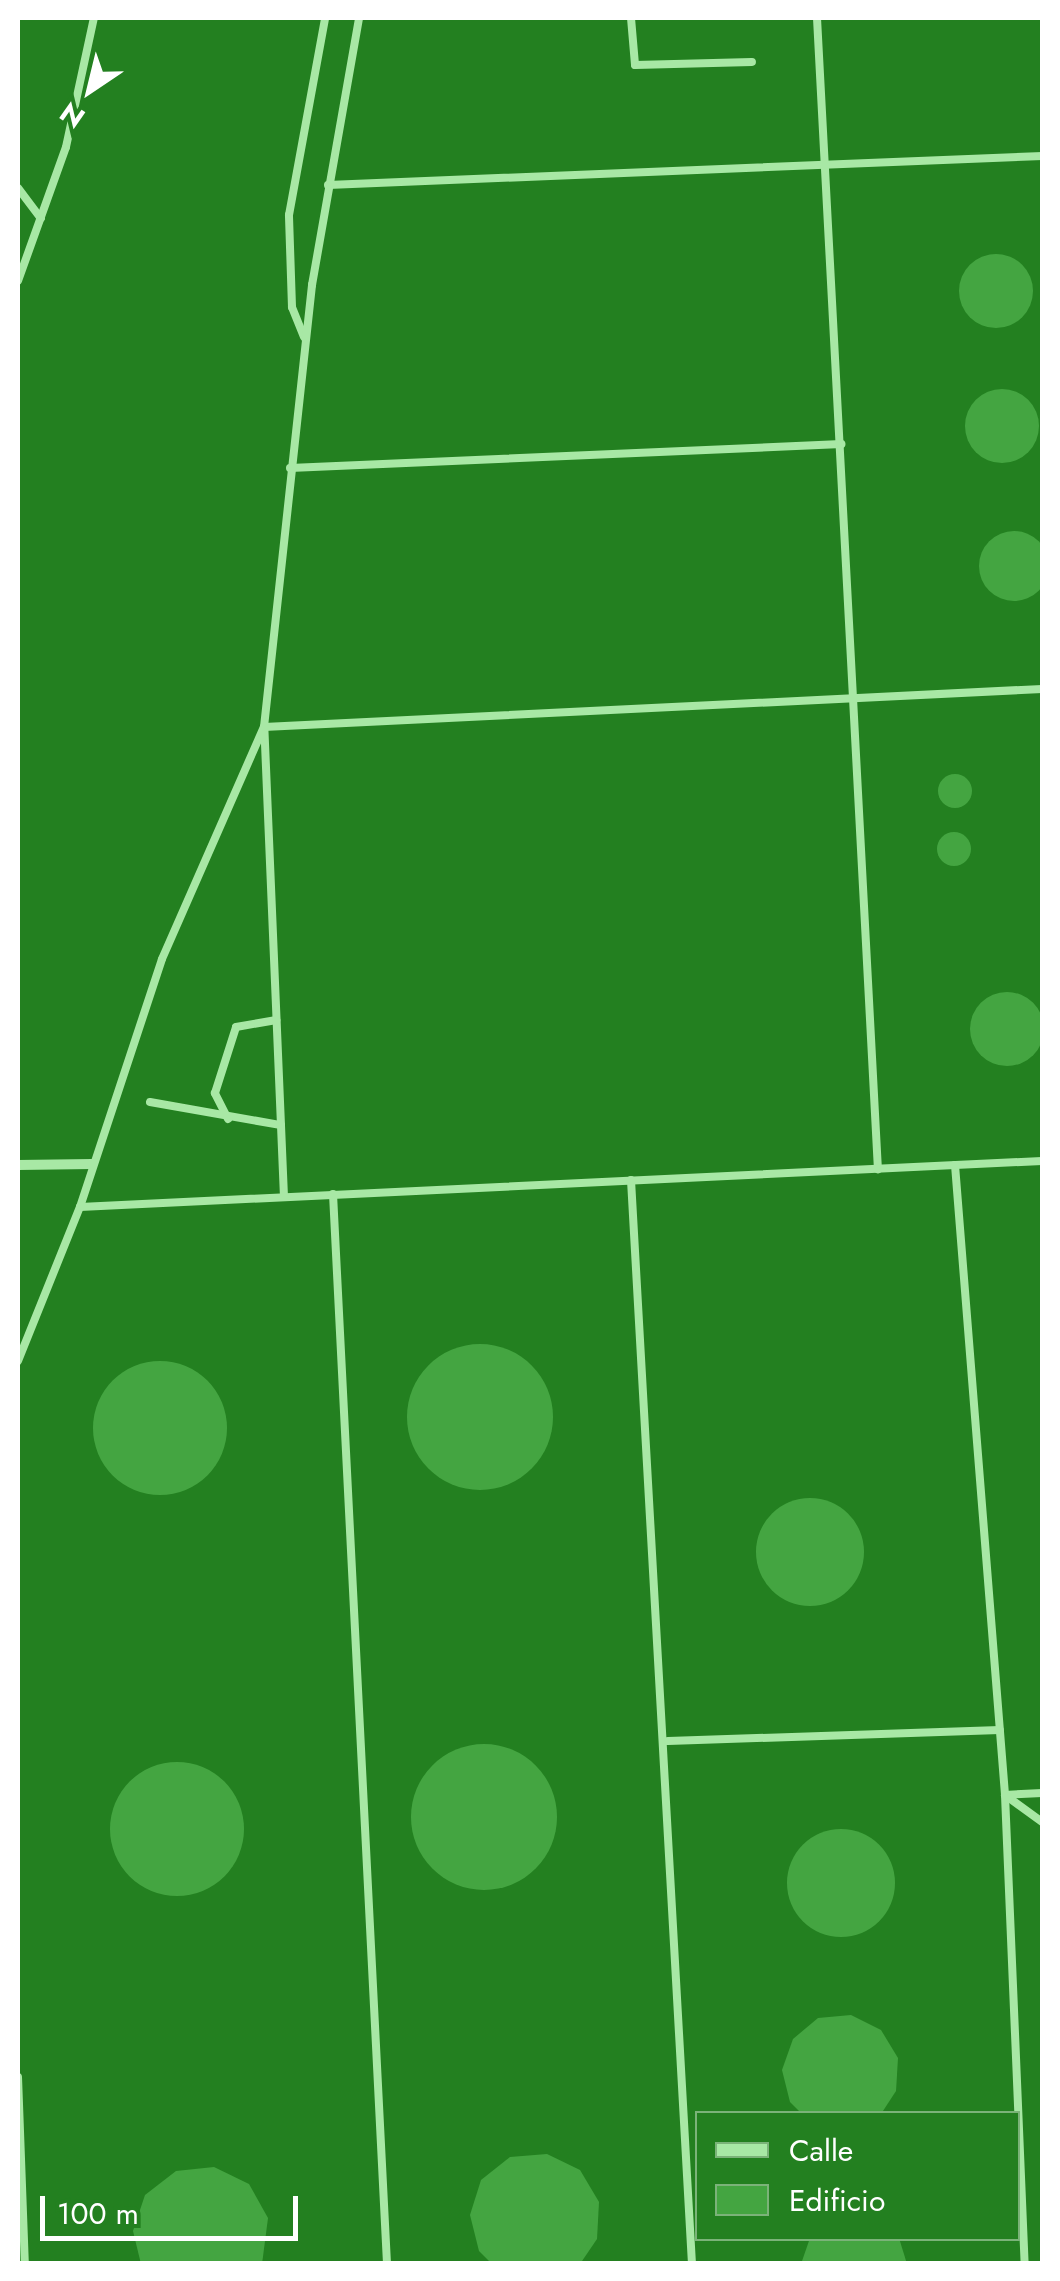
<!DOCTYPE html>
<html>
<head>
<meta charset="utf-8">
<style>
  body { margin:0 }
  #map { position:relative; width:1060px; height:2281px; overflow:hidden; background:#238020; font-family:Jost,sans-serif }
  div>[style] { position:absolute }
  .building>* { inset:0; background:#44a541 }
  .round { border-radius:50% }
  .lane>* { height:8px; margin:-4px; padding:0 4px; transform-origin:4px; border-radius:4px; background:#a8e8a5 }
  .street>* { height:10px; margin:-5px; padding:0 5px; transform-origin:5px; border-radius:5px; background:#a8e8a5 }
  span { translate:-50% -50%; white-space:nowrap; text-align:center; line-height:1.15; -webkit-text-stroke:8px #238020; paint-order:stroke }
  .frame { position:absolute; inset:0; border:20px solid #fff; pointer-events:none }
  .legend { position:absolute; left:695px; top:2111px; width:325px; height:130px; box-sizing:border-box; background:#238020; border:2px solid #7bb379; margin:0; padding:12px 18px; list-style:none; font-size:30px; color:#fff }
  .legend li { display:flex; align-items:center; gap:20px; height:50px }
  .legend b { width:50px; border:2px solid #7bb379 }
  .north { position:absolute; left:40px; top:40px; width:100px; height:100px; -webkit-text-stroke:8px #238020; paint-order:stroke; rotate:215deg; font-size:28px; font-weight:700; line-height:40px; text-align:center; color:#fff }
  .north::after { content:''; display:block; margin:auto; width:35px; height:45px; background:#fff; clip-path:polygon(50% 0,100% 100%,50% 72%,0 100%) }
  .scale { position:absolute; left:40px; top:2196px; width:258px; height:45px; box-sizing:border-box; border:5px solid #fff; border-top:0; padding-left:12px; font-size:30px; line-height:35px; white-space:nowrap; color:#fff; -webkit-text-stroke:8px #238020; paint-order:stroke }
</style>
</head>
<body>
<div id="map">
  <div class="building">
    <i class="round" style="left:959px;top:254px;width:74px;height:74px"></i>
    <i class="round" style="left:965px;top:389px;width:74px;height:74px"></i>
    <i class="round" style="left:979px;top:531px;width:70px;height:70px"></i>
    <i class="round" style="left:938px;top:774px;width:34px;height:34px"></i>
    <i class="round" style="left:937px;top:832px;width:34px;height:34px"></i>
    <i class="round" style="left:970px;top:992px;width:74px;height:74px"></i>
    <i class="round" style="left:407px;top:1344px;width:146px;height:146px"></i>
    <i class="round" style="left:93px;top:1361px;width:134px;height:134px"></i>
    <i class="round" style="left:756px;top:1498px;width:108px;height:108px"></i>
    <i class="round" style="left:411px;top:1744px;width:146px;height:146px"></i>
    <i class="round" style="left:110px;top:1762px;width:134px;height:134px"></i>
    <i class="round" style="left:787px;top:1829px;width:108px;height:108px"></i>
    <i style="clip-path:polygon(851px 2015px,881px 2030px,898px 2058px,896px 2091px,881px 2114px,802px 2114px,790px 2102px,782px 2070px,793px 2039px,818px 2018px)"></i>
    <i style="clip-path:polygon(547px 2154px,580px 2170px,599px 2202px,597px 2239px,580px 2264px,492px 2264px,479px 2251px,470px 2215px,481px 2180px,510px 2157px)"></i>
    <i style="clip-path:polygon(214px 2167px,249px 2184px,268px 2218px,262px 2264px,141px 2264px,133px 2231px,145px 2195px,176px 2171px)"></i>
    <i style="clip-path:polygon(810px 2238px,899px 2238px,907px 2264px,801px 2264px)"></i>
  </div>
  <div class="lane">
    <i style="left:631px;top:18px;width:47px;rotate:85.1deg"></i>
    <i style="left:635px;top:65px;width:117px;rotate:-1.5deg"></i>
    <i style="left:817px;top:18px;width:1153px;rotate:86.97deg"></i>
    <i style="left:328px;top:185px;width:715px;rotate:-2.33deg"></i>
    <i style="left:18px;top:188px;width:38px;rotate:53deg"></i>
    <i style="left:18px;top:281px;width:142px;rotate:-70.3deg"></i>
    <i style="left:66px;top:147px;width:132px;rotate:-77.8deg"></i>
    <i style="left:304px;top:337px;width:32px;rotate:-112deg"></i>
    <i style="left:292px;top:307px;width:92px;rotate:-91.9deg"></i>
    <i style="left:289px;top:215px;width:200px;rotate:-79.6deg"></i>
    <i style="left:290px;top:468px;width:552px;rotate:-2.49deg"></i>
    <i style="left:150px;top:1102px;width:133px;rotate:10deg"></i>
    <i style="left:228px;top:1119px;width:29px;rotate:-117deg"></i>
    <i style="left:215px;top:1093px;width:69px;rotate:-72.3deg"></i>
    <i style="left:236px;top:1027px;width:41px;rotate:-9.9deg"></i>
    <i style="left:955px;top:1165px;width:632px;rotate:85.46deg"></i>
    <i style="left:1005px;top:1795px;width:469px;rotate:87.6deg"></i>
    <i style="left:631px;top:1180px;width:1086px;rotate:86.78deg"></i>
    <i style="left:333px;top:1194px;width:1071px;rotate:87.11deg"></i>
    <i style="left:284px;top:1197px;width:470px;rotate:-92.4deg"></i>
    <i style="left:264px;top:727px;width:779px;rotate:-2.8deg"></i>
    <i style="left:80px;top:1207px;width:963px;rotate:-2.74deg"></i>
    <i style="left:18px;top:1361px;width:166px;rotate:-68.1deg"></i>
    <i style="left:80px;top:1207px;width:261px;rotate:-71.7deg"></i>
    <i style="left:162px;top:959px;width:253px;rotate:-66.3deg"></i>
    <i style="left:264px;top:727px;width:445px;rotate:-83.8deg"></i>
    <i style="left:312px;top:285px;width:271px;rotate:-80deg"></i>
    <i style="left:668px;top:1741px;width:332px;rotate:-1.9deg"></i>
    <i style="left:1042px;top:1793px;width:37px;rotate:177deg"></i>
    <i style="left:1005px;top:1795px;width:46px;rotate:36.1deg"></i>
    <i style="left:18px;top:2077px;width:187px;rotate:87.9deg"></i>
  </div>
  <div class="street">
    <i style="left:18px;top:1165px;width:74px;rotate:-0.8deg"></i>
  </div>
  <div class="frame"></div>
  <ul class="legend">
  <li><b style="height:12px;background:#a8e8a5"></b>Calle</li>
  <li><b style="height:28px;background:#44a541"></b>Edificio</li>
  </ul>
  <div class="north">N</div>
  <div class="scale">100 m</div>
</div>
</body>
</html>
